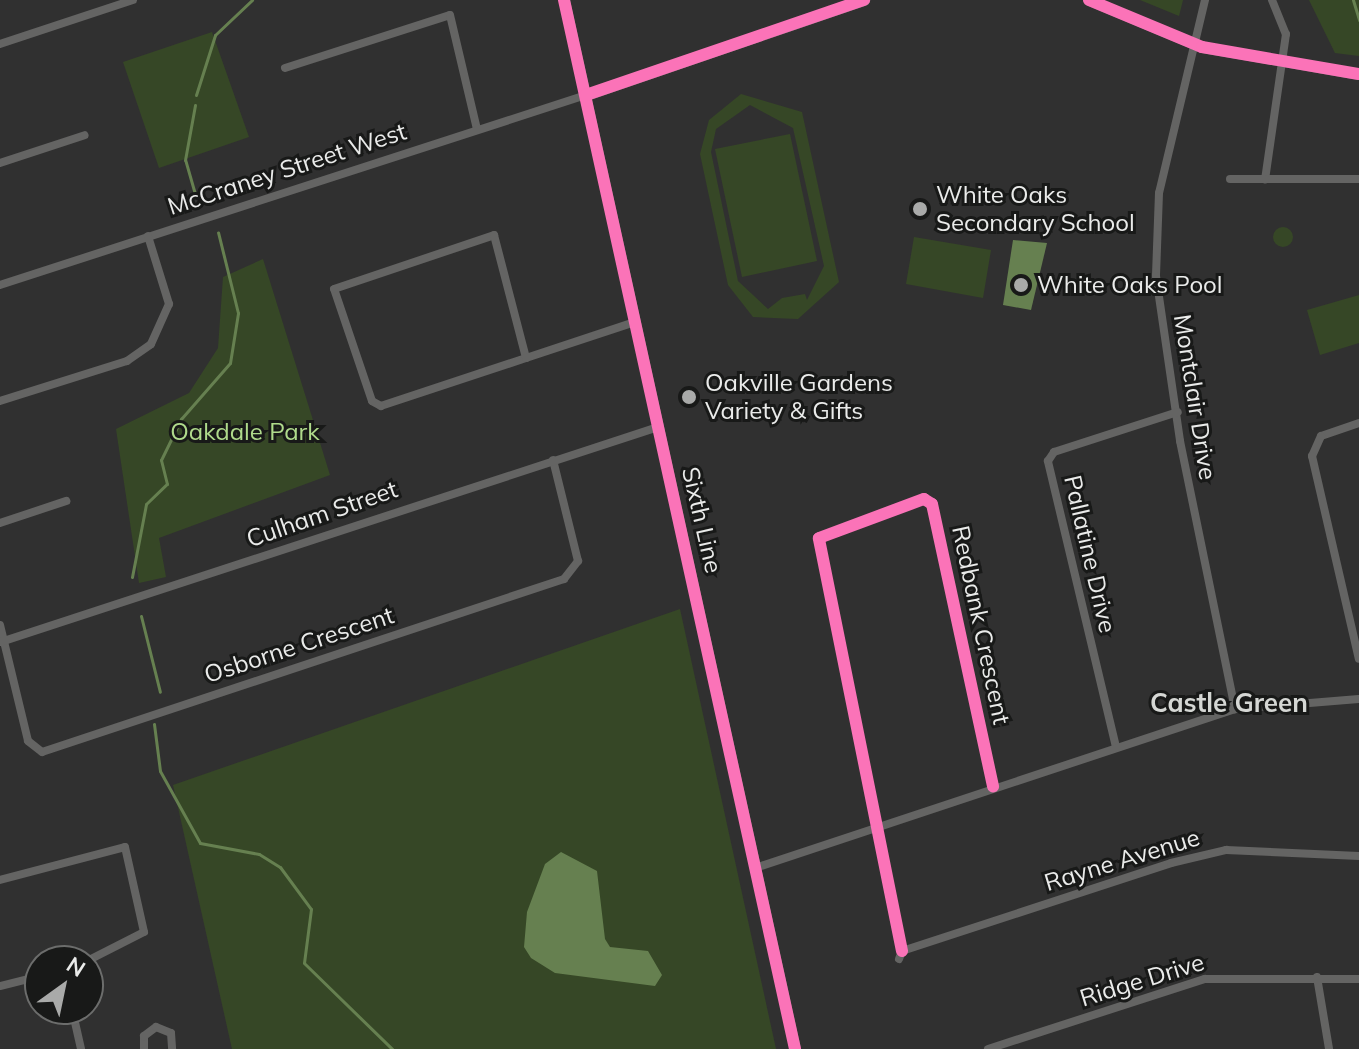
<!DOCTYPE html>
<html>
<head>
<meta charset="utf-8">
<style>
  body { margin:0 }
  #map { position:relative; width:1359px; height:1049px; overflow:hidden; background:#303030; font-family:Mulish,sans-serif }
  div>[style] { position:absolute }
  .green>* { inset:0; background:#364726 }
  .round { border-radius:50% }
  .water>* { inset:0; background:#668050 }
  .stream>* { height:3px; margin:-1.5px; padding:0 1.5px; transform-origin:1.5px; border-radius:1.5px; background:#668050 }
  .street>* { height:8px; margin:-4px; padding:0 4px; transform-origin:4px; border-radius:4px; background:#646463 }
  .secondary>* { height:11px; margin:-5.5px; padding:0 5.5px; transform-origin:5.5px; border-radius:5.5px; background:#666 }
  .cycleway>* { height:12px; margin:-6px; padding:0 6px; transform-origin:6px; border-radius:6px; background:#fb73b8 }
  .dots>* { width:22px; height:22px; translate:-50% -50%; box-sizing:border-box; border:4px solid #181918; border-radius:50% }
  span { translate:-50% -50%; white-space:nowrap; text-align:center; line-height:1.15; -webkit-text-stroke:6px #181918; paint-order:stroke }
  .street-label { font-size:24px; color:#eaebea }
  .poi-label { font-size:24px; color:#eaebea }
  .left { translate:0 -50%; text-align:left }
  .park-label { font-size:24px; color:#afda8b }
  .neighbourhood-label { font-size:26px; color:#d5d7d4; font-weight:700 }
  .north { position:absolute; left:24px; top:945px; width:80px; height:80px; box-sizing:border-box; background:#181918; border:2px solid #6c6d6c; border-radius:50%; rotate:33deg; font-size:22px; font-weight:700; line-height:32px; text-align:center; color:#eaebea }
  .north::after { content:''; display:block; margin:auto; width:28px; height:36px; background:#a9aaa9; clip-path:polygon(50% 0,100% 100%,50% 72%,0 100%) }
</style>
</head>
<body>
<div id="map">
  <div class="green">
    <i style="clip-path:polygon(1140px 0,1183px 0,1179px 16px)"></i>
    <i style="clip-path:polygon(1309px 0,1359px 0,1359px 56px,1335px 53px)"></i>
    <i style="clip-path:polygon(212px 32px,249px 137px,159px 168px,123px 62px)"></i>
    <i style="clip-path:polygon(evenodd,741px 94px,802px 112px,839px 282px,798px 319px,753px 317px,728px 285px,700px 154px,709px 120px,741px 94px,750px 105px,793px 128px,824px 266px,807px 300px,805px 294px,782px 298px,768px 309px,738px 281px,711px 152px,716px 129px,750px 105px)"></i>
    <i style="clip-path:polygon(790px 134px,817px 261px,742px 277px,715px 149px)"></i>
    <i class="round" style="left:1273px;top:227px;width:20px;height:20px"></i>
    <i style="clip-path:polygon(914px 237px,991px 250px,983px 298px,906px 284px)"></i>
    <i style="clip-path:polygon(263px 259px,330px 475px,159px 538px,166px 577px,139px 583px,116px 429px,189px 393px,218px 348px,223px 277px)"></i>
    <i style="clip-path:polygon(1359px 295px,1359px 343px,1320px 355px,1307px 310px)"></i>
    <i style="clip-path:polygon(680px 609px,776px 1049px,232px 1049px,173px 785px)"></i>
  </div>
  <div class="water">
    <i style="clip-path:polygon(1013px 240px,1047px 243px,1031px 310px,1003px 305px)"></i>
    <i style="clip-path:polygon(561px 852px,597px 871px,605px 939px,610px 947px,648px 951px,662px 975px,655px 986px,555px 973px,531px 958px,524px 947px,527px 912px,545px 864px)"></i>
  </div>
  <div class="stream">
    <i style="left:1353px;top:0;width:21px;rotate:73deg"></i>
    <i style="left:196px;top:95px;width:63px;rotate:-72.4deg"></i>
    <i style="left:215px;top:35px;width:51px;rotate:-43.4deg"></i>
    <i style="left:195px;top:194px;width:35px;rotate:-106deg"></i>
    <i style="left:185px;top:160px;width:56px;rotate:-79.7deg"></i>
    <i style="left:132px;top:577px;width:74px;rotate:-79.1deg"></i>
    <i style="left:146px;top:504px;width:29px;rotate:-44deg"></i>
    <i style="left:167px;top:484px;width:25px;rotate:-104deg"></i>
    <i style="left:161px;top:460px;width:46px;rotate:-64deg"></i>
    <i style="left:181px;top:419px;width:74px;rotate:-48.8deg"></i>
    <i style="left:230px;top:363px;width:51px;rotate:-80.9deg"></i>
    <i style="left:238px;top:313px;width:83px;rotate:-103.9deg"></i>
    <i style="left:141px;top:616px;width:78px;rotate:76deg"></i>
    <i style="left:154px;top:724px;width:47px;rotate:82.7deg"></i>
    <i style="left:160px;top:771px;width:82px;rotate:60.9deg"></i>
    <i style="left:200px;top:843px;width:60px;rotate:10.6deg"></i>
    <i style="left:259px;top:854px;width:25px;rotate:32deg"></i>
    <i style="left:280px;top:867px;width:52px;rotate:53.6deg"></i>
    <i style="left:311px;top:909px;width:54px;rotate:97.4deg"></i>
    <i style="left:304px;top:963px;width:123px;rotate:44.3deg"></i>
  </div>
  <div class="street">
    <i style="left:1205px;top:0;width:198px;rotate:103.4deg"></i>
    <i style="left:1159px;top:193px;width:83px;rotate:92.1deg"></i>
    <i style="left:1156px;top:276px;width:167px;rotate:81.7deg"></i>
    <i style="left:1180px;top:441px;width:274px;rotate:78.4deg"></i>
    <i style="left:1272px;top:0;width:37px;rotate:68deg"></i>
    <i style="left:1286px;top:34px;width:147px;rotate:98.2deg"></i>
    <i style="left:1265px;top:179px;width:94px"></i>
    <i style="left:0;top:44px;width:140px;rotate:-18.3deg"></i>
    <i style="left:285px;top:68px;width:173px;rotate:-17.8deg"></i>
    <i style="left:450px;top:15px;width:117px;rotate:76.7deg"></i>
    <i style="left:0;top:163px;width:89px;rotate:-18.2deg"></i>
    <i style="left:1230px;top:179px;width:35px"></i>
    <i style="left:0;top:285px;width:616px;rotate:-17.96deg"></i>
    <i style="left:526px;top:358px;width:153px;rotate:161.7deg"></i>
    <i style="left:381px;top:406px;width:10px;rotate:-151deg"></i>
    <i style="left:372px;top:401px;width:118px;rotate:-108.7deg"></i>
    <i style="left:334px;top:289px;width:169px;rotate:-18.6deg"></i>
    <i style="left:494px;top:235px;width:127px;rotate:75.4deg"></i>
    <i style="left:526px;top:358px;width:115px;rotate:-18.3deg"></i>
    <i style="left:0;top:401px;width:133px;rotate:-17.5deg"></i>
    <i style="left:127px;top:361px;width:29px;rotate:-35deg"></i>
    <i style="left:151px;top:344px;width:44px;rotate:-65.8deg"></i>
    <i style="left:169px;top:304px;width:71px;rotate:-107.2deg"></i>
    <i style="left:1359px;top:423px;width:40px;rotate:161.1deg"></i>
    <i style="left:1321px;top:436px;width:22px;rotate:114deg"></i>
    <i style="left:1312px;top:456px;width:208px;rotate:77deg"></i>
    <i style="left:0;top:523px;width:70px;rotate:-18.4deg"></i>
    <i style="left:0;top:625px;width:119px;rotate:76.4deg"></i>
    <i style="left:28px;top:741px;width:18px;rotate:38deg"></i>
    <i style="left:42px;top:752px;width:550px;rotate:-18.34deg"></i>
    <i style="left:564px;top:579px;width:23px;rotate:-52deg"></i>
    <i style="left:578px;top:561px;width:104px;rotate:-103.9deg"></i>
    <i style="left:1px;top:642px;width:691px;rotate:-18.12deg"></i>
    <i style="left:1116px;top:747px;width:294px;rotate:-103.4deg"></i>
    <i style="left:1048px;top:461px;width:11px;rotate:-56deg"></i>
    <i style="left:1054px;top:452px;width:130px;rotate:-17.9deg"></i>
    <i style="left:755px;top:868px;width:506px;rotate:-18.33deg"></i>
    <i style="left:1235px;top:709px;width:124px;rotate:-4.6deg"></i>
    <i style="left:0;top:880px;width:129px;rotate:-14.8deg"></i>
    <i style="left:125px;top:847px;width:87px;rotate:77.4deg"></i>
    <i style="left:144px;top:932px;width:64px;rotate:153deg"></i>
    <i style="left:902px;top:951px;width:421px;rotate:-101.4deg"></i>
    <i style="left:819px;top:538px;width:112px;rotate:-20.4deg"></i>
    <i style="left:924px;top:499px;width:9px;rotate:32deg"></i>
    <i style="left:932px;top:504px;width:289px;rotate:77.8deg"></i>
    <i style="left:899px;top:959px;width:9px;rotate:-69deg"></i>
    <i style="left:902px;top:951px;width:283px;rotate:-18.1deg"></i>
    <i style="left:1171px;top:863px;width:57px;rotate:-13.3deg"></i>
    <i style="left:1226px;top:850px;width:133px;rotate:2.6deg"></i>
    <i style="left:1317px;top:977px;width:73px;rotate:80.5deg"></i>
    <i style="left:0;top:986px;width:41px;rotate:-14deg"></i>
    <i style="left:72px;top:1009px;width:41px;rotate:77.3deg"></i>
    <i style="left:144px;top:1049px;width:13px;rotate:-90deg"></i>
    <i style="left:144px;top:1036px;width:15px;rotate:-37deg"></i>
    <i style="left:156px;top:1027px;width:16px;rotate:22deg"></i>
    <i style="left:171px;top:1033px;width:16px;rotate:86deg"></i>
    <i style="left:988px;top:1049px;width:228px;rotate:-17.9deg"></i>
    <i style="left:1205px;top:979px;width:154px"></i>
  </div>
  <div class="secondary">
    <i style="left:564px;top:0;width:1074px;rotate:77.58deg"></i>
    <i style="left:1089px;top:0;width:122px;rotate:22.6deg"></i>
    <i style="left:1202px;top:47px;width:159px;rotate:9.8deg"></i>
    <i style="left:586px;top:95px;width:294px;rotate:-18.9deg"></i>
  </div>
  <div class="cycleway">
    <i style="left:564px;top:0;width:1074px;rotate:77.58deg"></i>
    <i style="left:1089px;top:0;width:122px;rotate:22.6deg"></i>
    <i style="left:1202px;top:47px;width:159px;rotate:9.8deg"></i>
    <i style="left:586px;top:95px;width:294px;rotate:-18.9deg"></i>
    <i style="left:902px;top:951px;width:421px;rotate:-101.4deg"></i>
    <i style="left:819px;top:538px;width:112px;rotate:-20.4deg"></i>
    <i style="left:924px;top:499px;width:9px;rotate:32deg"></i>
    <i style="left:932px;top:504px;width:289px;rotate:77.8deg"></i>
  </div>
  <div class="dots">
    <i style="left:920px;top:209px;background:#a9aaa9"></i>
    <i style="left:1021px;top:285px;background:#a9aaa9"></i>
    <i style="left:689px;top:397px;background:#a9aaa9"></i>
  </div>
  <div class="street-label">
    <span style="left:287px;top:169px;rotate:-18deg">McCraney Street West</span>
    <span style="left:1195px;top:397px;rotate:81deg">Montclair Drive</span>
    <span style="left:322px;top:514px;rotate:-19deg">Culham Street</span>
    <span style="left:702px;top:520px;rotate:77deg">Sixth Line</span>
    <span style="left:1090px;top:554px;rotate:77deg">Pallatine Drive</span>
    <span style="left:981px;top:625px;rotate:78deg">Redbank Crescent</span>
    <span style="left:299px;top:645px;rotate:-18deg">Osborne Crescent</span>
    <span style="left:1122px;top:860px;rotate:-17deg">Rayne Avenue</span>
    <span style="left:1142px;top:980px;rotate:-17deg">Ridge Drive</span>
  </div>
  <div class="poi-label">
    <span class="left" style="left:936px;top:209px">White Oaks<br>Secondary School</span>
    <span class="left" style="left:1037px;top:285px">White Oaks Pool</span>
    <span class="left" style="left:705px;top:397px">Oakville Gardens<br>Variety &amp; Gifts</span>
  </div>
  <div class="park-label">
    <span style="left:245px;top:432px">Oakdale Park</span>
  </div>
  <div class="neighbourhood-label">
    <span style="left:1229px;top:703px">Castle Green</span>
  </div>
  <div class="north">N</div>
</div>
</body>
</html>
